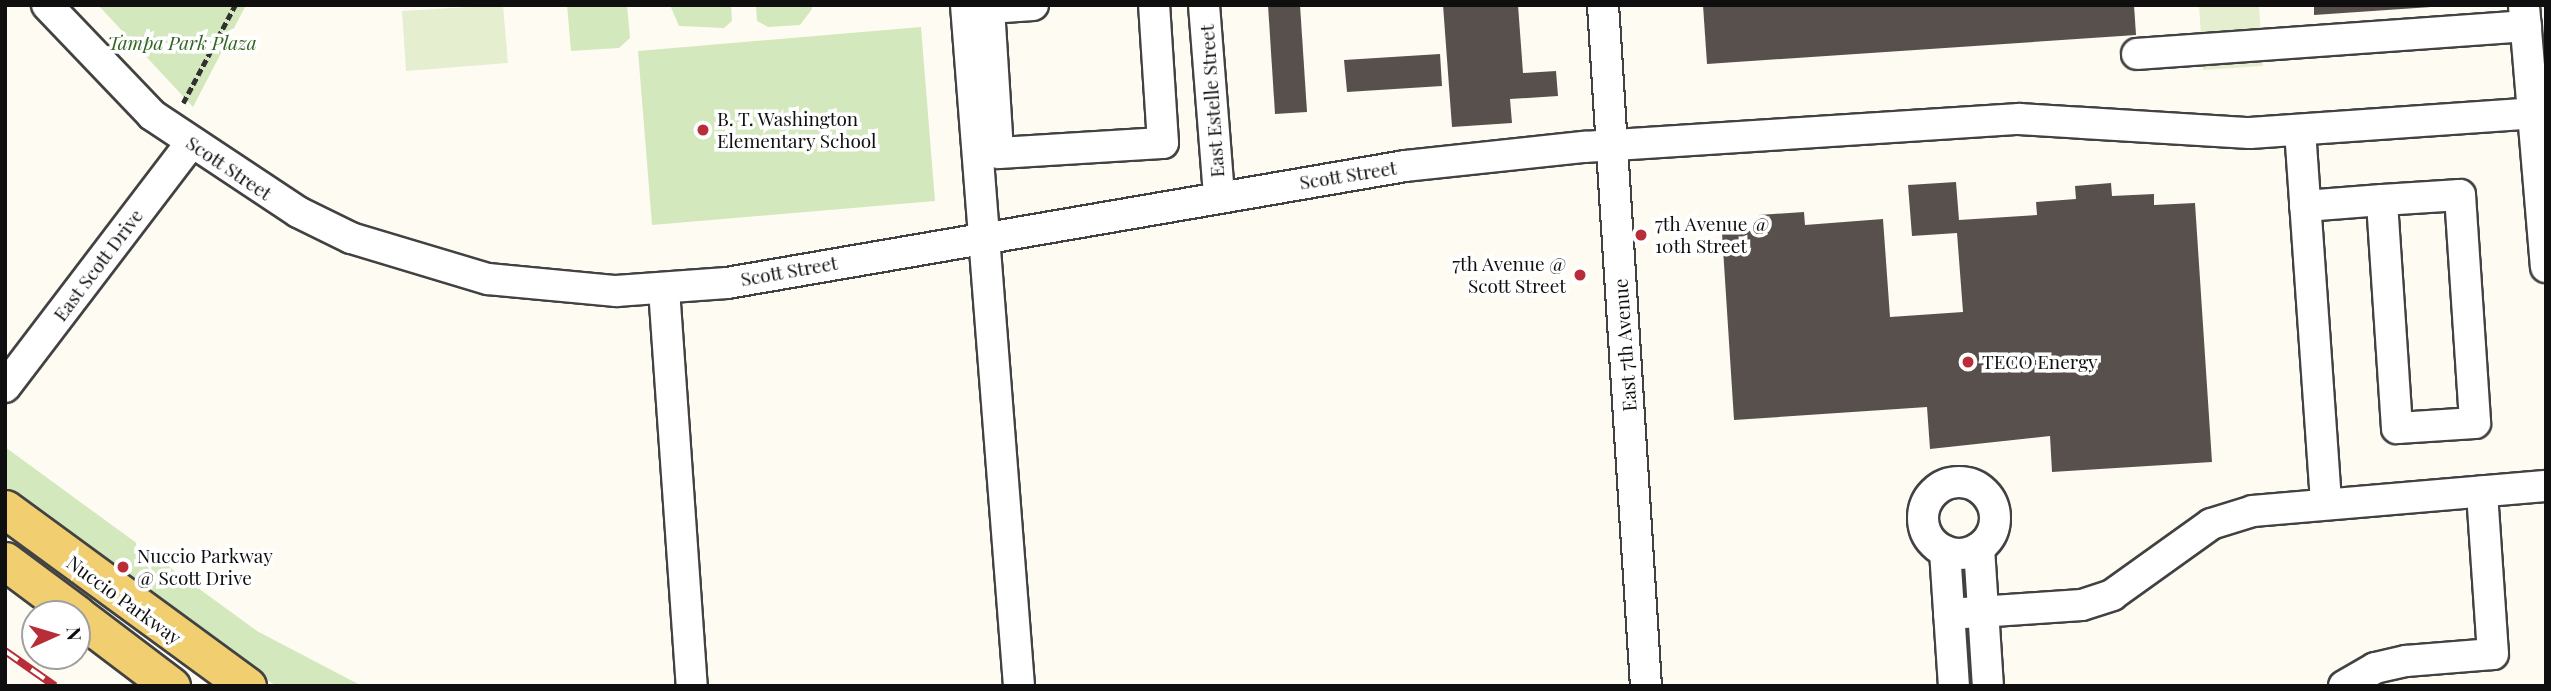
<!DOCTYPE html>
<html>
<head>
<meta charset="utf-8">
<style>
  body { margin:0 }
  #map { position:relative; width:2551px; height:691px; overflow:hidden; background:#fefcf2; font-family:"Playfair Display",serif }
  div>[style] { position:absolute }
  .green>* { inset:0; background:#d4e8bd }
  .pitch>* { inset:0; background:#e5efcf }
  .building>* { inset:0; background:#58504c }
  .path>* { height:4.5px; margin-top:-2.25px; transform-origin:0; background:repeating-linear-gradient(90deg,#313131 0 7px,transparent 0 10.5px) }
  .roads { filter:drop-shadow(2px 0 #424242) drop-shadow(-2px 0 #424242) drop-shadow(0 2px #424242) drop-shadow(0 -2px #424242) }
  .minor>* { height:30px; margin:-15px; padding:0 15px; transform-origin:15px; border-radius:15px; background:#fff }
  .minor>.ring { margin:-15px; padding:0; box-sizing:content-box; background:none; border:30px solid #fff; border-radius:50% }
  .major>* { height:37px; margin:-18.5px; padding:0 18.5px; transform-origin:18.5px; border-radius:18.5px; background:#f1ce70 }
  .rail>* { height:8px; margin-top:-4px; transform-origin:0; background:repeating-linear-gradient(90deg,#fff 0 16px,#b82e38 0 32px); box-sizing:border-box; border-block:2px solid #b82e38 }
  .dots>* { width:19px; height:19px; translate:-50% -50%; box-sizing:border-box; border:4px solid #fff; border-radius:50% }
  span { translate:-50% -50%; white-space:nowrap; text-align:center; line-height:1.15; -webkit-text-stroke:7px #fff; paint-order:stroke }
  .park-label { font-size:19px; color:#326422; font-style:italic }
  .street-label { font-size:19px; color:#0f0f0f }
  .poi-label { font-size:19px; color:#0f0f0f }
  .left { translate:0 -50%; text-align:left }
  .right { translate:-100% -50%; text-align:right }
  .frame { position:absolute; inset:0; border:7px solid #0f0f0f; pointer-events:none }
  .north { position:absolute; left:21px; top:600px; width:70px; height:70px; box-sizing:border-box; background:#fff; border:2px solid #9f9f9f; border-radius:50%; rotate:86deg; font-size:19px; font-weight:700; line-height:28px; text-align:center; color:#0f0f0f }
  .north::after { content:''; display:block; margin:auto; width:24px; height:32px; background:#b82e38; clip-path:polygon(50% 0,100% 100%,50% 72%,0 100%) }
</style>
</head>
<body>
<div id="map">
  <div class="green">
    <i style="clip-path:polygon(98px 5px,246px 5px,193px 107px)"></i>
    <i style="clip-path:polygon(567px 5px,627px 5px,630px 38px,619px 48px,571px 51px)"></i>
    <i style="clip-path:polygon(670px 5px,731px 5px,732px 21px,724px 28px,679px 26px)"></i>
    <i style="clip-path:polygon(756px 5px,811px 5px,812px 9px,800px 25px,768px 27px,757px 21px)"></i>
    <i style="clip-path:polygon(921px 27px,935px 201px,652px 225px,638px 51px)"></i>
    <i style="clip-path:polygon(5px 447px,257px 631px,362px 686px,277px 686px,244px 667px,5px 492px)"></i>
  </div>
  <div class="pitch">
    <i style="clip-path:polygon(503px 5px,508px 63px,406px 71px,402px 11px)"></i>
    <i style="clip-path:polygon(2199px 5px,2259px 5px,2263px 66px,2203px 70px)"></i>
  </div>
  <div class="building">
    <i style="clip-path:polygon(1268px 5px,1300px 5px,1307px 112px,1275px 114px)"></i>
    <i style="clip-path:polygon(1443px 5px,1518px 5px,1523px 73px,1556px 71px,1558px 96px,1510px 99px,1512px 123px,1452px 127px)"></i>
    <i style="clip-path:polygon(1703px 5px,2134px 5px,2136px 35px,1707px 64px)"></i>
    <i style="clip-path:polygon(2314px 5px,2430px 5px,2431px 7px,2314px 15px)"></i>
    <i style="clip-path:polygon(1440px 54px,1442px 86px,1347px 92px,1344px 60px)"></i>
    <i style="clip-path:polygon(1956px 182px,1959px 220px,2037px 215px,2036px 202px,2076px 199px,2075px 186px,2111px 183px,2112px 196px,2154px 194px,2154px 205px,2195px 203px,2212px 462px,2052px 472px,2050px 436px,1930px 449px,1927px 407px,1734px 420px,1722px 233px,1760px 230px,1759px 215px,1804px 212px,1805px 225px,1883px 219px,1890px 317px,1963px 312px,1957px 233px,1912px 236px,1908px 185px)"></i>
  </div>
  <div class="path">
    <i style="left:183px;top:103px;width:111px;rotate:-62deg"></i>
  </div>
  <div class="roads">
    <div class="minor">
      <i style="left:47px;top:5px;width:152px;rotate:46.3deg"></i>
      <i style="left:152px;top:115px;width:175px;rotate:33.6deg"></i>
      <i style="left:298px;top:212px;width:59px;rotate:26.1deg"></i>
      <i style="left:351px;top:238px;width:143px;rotate:16.7deg"></i>
      <i style="left:488px;top:279px;width:129px;rotate:5.4deg"></i>
      <i style="left:616px;top:291px;width:111px;rotate:-4.1deg"></i>
      <i style="left:727px;top:283px;width:688px;rotate:-9.79deg"></i>
      <i style="left:1405px;top:166px;width:180px;rotate:-6.1deg"></i>
      <i style="left:1584px;top:147px;width:436px;rotate:-3.7deg"></i>
      <i style="left:2019px;top:119px;width:231px;rotate:3.5deg"></i>
      <i style="left:2250px;top:133px;width:284px;rotate:-4deg"></i>
      <i style="left:966px;top:5px;width:683px;rotate:85.55deg"></i>
      <i style="left:1033px;top:5px;width:44px;rotate:176.1deg"></i>
      <i style="left:989px;top:8px;width:145px;rotate:86.4deg"></i>
      <i style="left:998px;top:153px;width:165px;rotate:-3.5deg"></i>
      <i style="left:1163px;top:143px;width:138px;rotate:-93.7deg"></i>
      <i style="left:1204px;top:5px;width:192px;rotate:85.5deg"></i>
      <i style="left:1603px;top:5px;width:682px;rotate:86.39deg"></i>
      <i style="left:2524px;top:6px;width:262px;rotate:85.2deg"></i>
      <i style="left:2137px;top:54px;width:390px;rotate:-4.1deg"></i>
      <i style="left:2300px;top:130px;width:374px;rotate:86deg"></i>
      <i style="left:2305px;top:206px;width:77px;rotate:-4.5deg"></i>
      <i style="left:2382px;top:200px;width:78px;rotate:-3.7deg"></i>
      <i style="left:2460px;top:195px;width:228px;rotate:86.2deg"></i>
      <i style="left:2475px;top:423px;width:78px;rotate:176.3deg"></i>
      <i style="left:2397px;top:428px;width:228px;rotate:-93.8deg"></i>
      <i style="left:664px;top:289px;width:398px;rotate:86deg"></i>
      <i style="left:5px;top:387px;width:307px;rotate:-52.7deg"></i>
      <i class="ring" style="left:1923px;top:482px;width:42px;height:42px"></i>
      <i style="left:1979px;top:548px;width:138px;rotate:86.3deg"></i>
      <i style="left:1945px;top:551px;width:135px;rotate:86.2deg"></i>
      <i style="left:1949px;top:614px;width:133px;rotate:-3.9deg"></i>
      <i style="left:2082px;top:605px;width:32px;rotate:-18deg"></i>
      <i style="left:2112px;top:595px;width:122px;rotate:-35.6deg"></i>
      <i style="left:2211px;top:524px;width:44px;rotate:-17.2deg"></i>
      <i style="left:2253px;top:511px;width:294px;rotate:-4.9deg"></i>
      <i style="left:2344px;top:686px;width:36px;rotate:-30deg"></i>
      <i style="left:2375px;top:668px;width:32px;rotate:-13deg"></i>
      <i style="left:2406px;top:661px;width:87px;rotate:-4.6deg"></i>
      <i style="left:2493px;top:654px;width:163px;rotate:-93.9deg"></i>
    </div>
    <div class="major">
      <i style="left:5px;top:509px;width:300px;rotate:36.2deg"></i>
      <i style="left:5px;top:561px;width:89px;rotate:36.7deg"></i>
      <i style="left:77px;top:615px;width:118px;rotate:37.1deg"></i>
    </div>
  </div>
  <div class="rail">
    <i style="left:5px;top:651px;width:61px;rotate:35deg"></i>
  </div>
  <div class="dots">
    <i style="left:703px;top:130px;background:#b82e38"></i>
    <i style="left:1641px;top:235px;background:#b82e38"></i>
    <i style="left:1580px;top:275px;background:#b82e38"></i>
    <i style="left:1968px;top:362px;background:#b82e38"></i>
    <i style="left:123px;top:567px;background:#b82e38"></i>
  </div>
  <div class="park-label">
    <span style="left:182px;top:43px">Tampa Park Plaza</span>
  </div>
  <div class="street-label">
    <span style="left:1212px;top:101px;rotate:-94deg">East Estelle Street</span>
    <span style="left:229px;top:168px;rotate:34deg">Scott Street</span>
    <span style="left:1348px;top:175px;rotate:-9deg">Scott Street</span>
    <span style="left:98px;top:265px;rotate:-53deg">East Scott Drive</span>
    <span style="left:789px;top:271px;rotate:-10deg">Scott Street</span>
    <span style="left:1625px;top:345px;rotate:-94deg">East 7th Avenue</span>
    <span style="left:124px;top:600px;rotate:36deg">Nuccio Parkway</span>
  </div>
  <div class="poi-label">
    <span class="left" style="left:717px;top:130px">B. T. Washington<br>Elementary School</span>
    <span class="left" style="left:1655px;top:235px">7th Avenue @<br>10th Street</span>
    <span class="right" style="left:1566px;top:275px">7th Avenue @<br>Scott Street</span>
    <span class="left" style="left:1982px;top:362px">TECO Energy</span>
    <span class="left" style="left:137px;top:567px">Nuccio Parkway<br>@ Scott Drive</span>
  </div>
  <div class="frame"></div>
  <div class="north">N</div>
</div>
</body>
</html>
